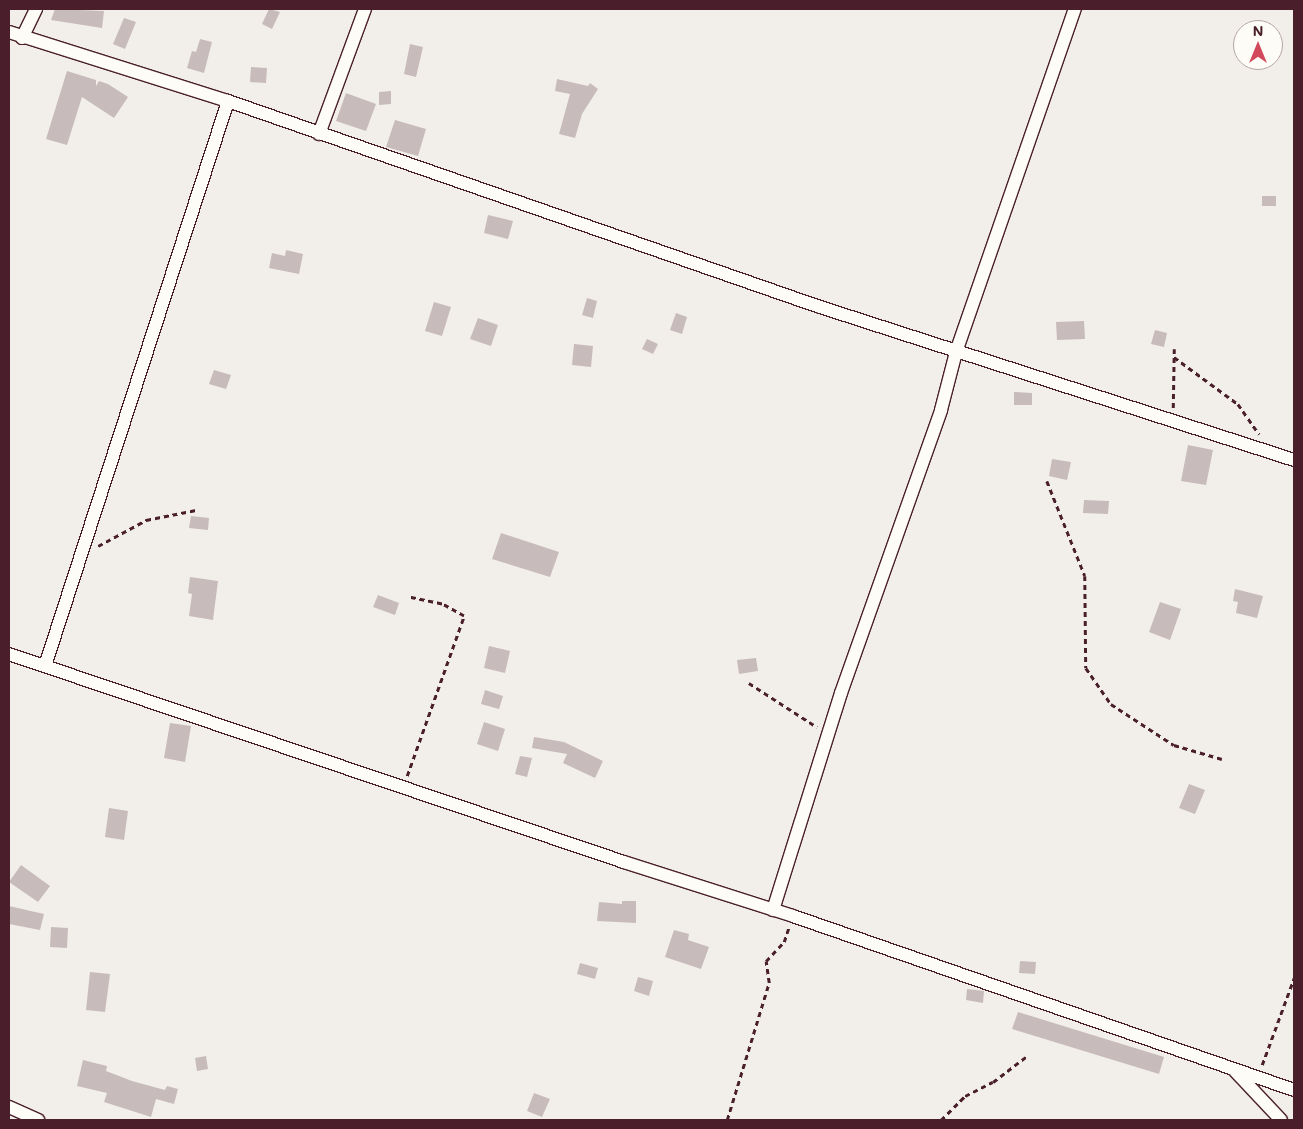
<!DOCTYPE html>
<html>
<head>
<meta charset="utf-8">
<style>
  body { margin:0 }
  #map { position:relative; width:1303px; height:1129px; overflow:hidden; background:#f2efeb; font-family:Mali,sans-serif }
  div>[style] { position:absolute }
  .building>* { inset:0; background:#c8bbbb }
  .path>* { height:2.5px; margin-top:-1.25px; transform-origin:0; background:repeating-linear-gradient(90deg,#4a1f2b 0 5px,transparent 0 9px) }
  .roads { filter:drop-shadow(1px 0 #4a1f2b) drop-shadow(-1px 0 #4a1f2b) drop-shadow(0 1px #4a1f2b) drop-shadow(0 -1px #4a1f2b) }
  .street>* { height:12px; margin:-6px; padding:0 6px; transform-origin:6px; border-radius:6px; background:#fdfcf7 }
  span { translate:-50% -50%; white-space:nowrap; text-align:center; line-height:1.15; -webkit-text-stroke:5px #fdfcf7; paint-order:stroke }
  .frame { position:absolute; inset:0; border:10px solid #4a1f2b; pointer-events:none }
  .north { position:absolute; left:1233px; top:20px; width:50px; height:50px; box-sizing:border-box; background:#fdfcf7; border:1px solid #b5a4a5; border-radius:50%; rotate:0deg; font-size:14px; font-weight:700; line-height:20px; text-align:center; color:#4a1f2b }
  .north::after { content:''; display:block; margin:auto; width:18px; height:22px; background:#d1495b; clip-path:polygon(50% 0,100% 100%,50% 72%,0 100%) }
</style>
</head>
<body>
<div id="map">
  <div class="building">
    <i style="clip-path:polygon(55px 9px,104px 11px,102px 28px,51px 20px)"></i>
    <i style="clip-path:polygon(269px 9px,280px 12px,272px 29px,262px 24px)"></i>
    <i style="clip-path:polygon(124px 18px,136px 22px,125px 49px,113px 44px)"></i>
    <i style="clip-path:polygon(200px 39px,212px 42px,204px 73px,187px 68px,192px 51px,196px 52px)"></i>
    <i style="clip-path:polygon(410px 44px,423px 47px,416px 77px,404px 74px)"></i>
    <i style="clip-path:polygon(251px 67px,267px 68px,266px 83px,250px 82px)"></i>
    <i style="clip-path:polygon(67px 71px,96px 80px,96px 86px,99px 81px,108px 84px,128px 97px,114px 118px,82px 97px,67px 145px,46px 139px)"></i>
    <i style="clip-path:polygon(557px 79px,588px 86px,590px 83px,598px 89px,582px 114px,575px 138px,559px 134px,570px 94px,555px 91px)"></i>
    <i style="clip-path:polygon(391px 91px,391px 104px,379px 105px,379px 92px)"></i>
    <i style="clip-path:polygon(346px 93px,376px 104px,366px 131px,336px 121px)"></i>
    <i style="clip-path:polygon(395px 120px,426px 129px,418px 156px,386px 147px)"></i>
    <i style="clip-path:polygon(1262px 196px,1276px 196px,1276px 206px,1262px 206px)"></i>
    <i style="clip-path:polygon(488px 215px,513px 221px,508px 239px,484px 233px)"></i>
    <i style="clip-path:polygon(286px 250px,303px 254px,299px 274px,269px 268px,272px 253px,285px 256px)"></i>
    <i style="clip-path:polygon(587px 298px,597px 301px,593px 318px,582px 315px)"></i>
    <i style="clip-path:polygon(434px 302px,451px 307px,442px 336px,425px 331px)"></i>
    <i style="clip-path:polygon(676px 313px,687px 317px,682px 334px,670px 330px)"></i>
    <i style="clip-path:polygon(478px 318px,498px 325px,491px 346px,470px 339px)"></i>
    <i style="clip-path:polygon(1084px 321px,1085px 339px,1057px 340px,1056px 322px)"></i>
    <i style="clip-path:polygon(1155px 330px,1167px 333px,1164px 347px,1151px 344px)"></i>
    <i style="clip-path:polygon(647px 339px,658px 344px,653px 354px,642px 349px)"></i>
    <i style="clip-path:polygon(574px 344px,593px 346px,591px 367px,572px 365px)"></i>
    <i style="clip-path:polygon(214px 370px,231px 375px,226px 389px,209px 384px)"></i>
    <i style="clip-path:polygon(1014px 392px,1032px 393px,1032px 405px,1014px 405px)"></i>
    <i style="clip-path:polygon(1188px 445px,1213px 450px,1206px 485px,1181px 481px)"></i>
    <i style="clip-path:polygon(1052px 459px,1071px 462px,1067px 480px,1049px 476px)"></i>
    <i style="clip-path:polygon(1084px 500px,1109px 501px,1108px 514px,1083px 513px)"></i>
    <i style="clip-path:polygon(191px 516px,209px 518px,208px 530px,189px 528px)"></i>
    <i style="clip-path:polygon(501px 533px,559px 552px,550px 577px,492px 559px)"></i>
    <i style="clip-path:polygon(190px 577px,218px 581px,213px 620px,189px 616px,192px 594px,188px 593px)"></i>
    <i style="clip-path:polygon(1235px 589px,1263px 596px,1257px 618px,1236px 613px,1238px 602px,1233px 601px)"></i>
    <i style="clip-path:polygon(378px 595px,399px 603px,395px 615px,373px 607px)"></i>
    <i style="clip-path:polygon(1160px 602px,1181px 609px,1170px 640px,1149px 632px)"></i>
    <i style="clip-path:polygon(489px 646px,510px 651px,505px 673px,484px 668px)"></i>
    <i style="clip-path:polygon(756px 658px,758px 671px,739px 674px,737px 660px)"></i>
    <i style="clip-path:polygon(485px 690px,503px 696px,499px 709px,481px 704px)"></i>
    <i style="clip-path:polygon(484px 722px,505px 729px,498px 751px,477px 744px)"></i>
    <i style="clip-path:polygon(170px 723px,191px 726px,185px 762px,164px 758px)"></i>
    <i style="clip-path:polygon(534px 737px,564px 742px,603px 761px,595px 778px,563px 763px,567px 754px,532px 748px)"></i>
    <i style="clip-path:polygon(520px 756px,532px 758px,527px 777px,515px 774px)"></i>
    <i style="clip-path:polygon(1189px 784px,1205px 790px,1195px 814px,1179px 808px)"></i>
    <i style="clip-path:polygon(109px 808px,128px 811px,124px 840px,105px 837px)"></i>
    <i style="clip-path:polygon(21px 865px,50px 886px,38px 902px,9px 882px)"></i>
    <i style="clip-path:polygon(622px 901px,636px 901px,636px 923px,597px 921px,599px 902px,622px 904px)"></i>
    <i style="clip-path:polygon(9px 906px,44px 914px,40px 930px,9px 924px)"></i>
    <i style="clip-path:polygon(51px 927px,68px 928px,67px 948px,50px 947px)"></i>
    <i style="clip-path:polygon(674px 930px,689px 934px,688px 940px,709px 947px,701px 969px,665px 957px)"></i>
    <i style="clip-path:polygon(1020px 961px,1036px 962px,1035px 974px,1019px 973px)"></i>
    <i style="clip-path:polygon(580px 963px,598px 968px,595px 979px,577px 974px)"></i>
    <i style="clip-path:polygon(90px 972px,110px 974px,105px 1012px,86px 1010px)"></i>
    <i style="clip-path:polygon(638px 977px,653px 981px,649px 996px,634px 991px)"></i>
    <i style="clip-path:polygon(967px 989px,984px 991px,983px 1003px,966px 1000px)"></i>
    <i style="clip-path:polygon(1018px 1012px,1164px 1057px,1159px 1074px,1012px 1029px)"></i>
    <i style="clip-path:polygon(206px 1056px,208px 1069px,197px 1071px,195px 1058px)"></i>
    <i style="clip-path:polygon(83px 1060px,107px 1066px,106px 1071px,132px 1081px,165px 1090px,167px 1086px,178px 1089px,174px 1104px,156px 1099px,151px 1117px,104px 1102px,107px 1093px,77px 1086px)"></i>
    <i style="clip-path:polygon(534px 1093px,550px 1099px,542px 1117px,527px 1111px)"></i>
  </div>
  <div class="path">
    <i style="left:1174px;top:357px;width:79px;rotate:36.3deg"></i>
    <i style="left:1238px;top:404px;width:37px;rotate:55deg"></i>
    <i style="left:1173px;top:408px;width:59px;rotate:-89deg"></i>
    <i style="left:1047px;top:481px;width:102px;rotate:68.2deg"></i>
    <i style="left:1085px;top:576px;width:92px;rotate:89.4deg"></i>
    <i style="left:1086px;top:668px;width:44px;rotate:55.2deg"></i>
    <i style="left:1111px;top:704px;width:75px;rotate:33.1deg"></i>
    <i style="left:1174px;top:745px;width:50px;rotate:16.3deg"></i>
    <i style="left:98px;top:546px;width:55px;rotate:-28.4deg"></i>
    <i style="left:146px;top:520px;width:51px;rotate:-11.3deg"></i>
    <i style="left:749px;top:683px;width:81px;rotate:32.9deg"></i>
    <i style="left:407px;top:776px;width:170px;rotate:-70.4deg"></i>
    <i style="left:464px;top:616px;width:25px;rotate:-151deg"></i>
    <i style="left:442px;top:604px;width:34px;rotate:-168deg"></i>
    <i style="left:1262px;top:1065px;width:93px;rotate:-69.8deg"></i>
    <i style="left:727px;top:1120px;width:143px;rotate:-73deg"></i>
    <i style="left:769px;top:983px;width:22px;rotate:-98deg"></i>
    <i style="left:766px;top:961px;width:26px;rotate:-47deg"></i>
    <i style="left:784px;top:942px;width:16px;rotate:-72deg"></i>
    <i style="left:941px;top:1120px;width:34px;rotate:-45deg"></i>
    <i style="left:965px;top:1096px;width:31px;rotate:-27deg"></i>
    <i style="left:993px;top:1082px;width:43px;rotate:-37.4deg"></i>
  </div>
  <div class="roads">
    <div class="street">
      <i style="left:9px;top:32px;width:230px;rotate:17.5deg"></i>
      <i style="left:228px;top:101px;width:624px;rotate:19.19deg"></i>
      <i style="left:817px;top:306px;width:501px;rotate:17.89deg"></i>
      <i style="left:22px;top:38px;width:32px;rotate:-64deg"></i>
      <i style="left:319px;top:134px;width:133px;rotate:-69.8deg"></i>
      <i style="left:9px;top:654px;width:649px;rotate:18.69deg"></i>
      <i style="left:624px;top:862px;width:177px;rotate:17.7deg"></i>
      <i style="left:793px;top:916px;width:530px;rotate:19.15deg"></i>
      <i style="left:45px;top:666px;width:594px;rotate:-72.05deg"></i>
      <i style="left:773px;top:910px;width:227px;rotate:-72.6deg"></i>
      <i style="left:841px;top:693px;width:300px;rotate:-70.5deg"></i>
      <i style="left:941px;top:410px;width:60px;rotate:-75.5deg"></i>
      <i style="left:956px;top:352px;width:363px;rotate:-70.9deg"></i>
      <i style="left:1235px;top:1071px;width:67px;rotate:46.8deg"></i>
      <i style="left:9px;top:1107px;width:32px;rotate:24deg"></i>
    </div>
  </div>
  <div class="frame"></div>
  <div class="north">N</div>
</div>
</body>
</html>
